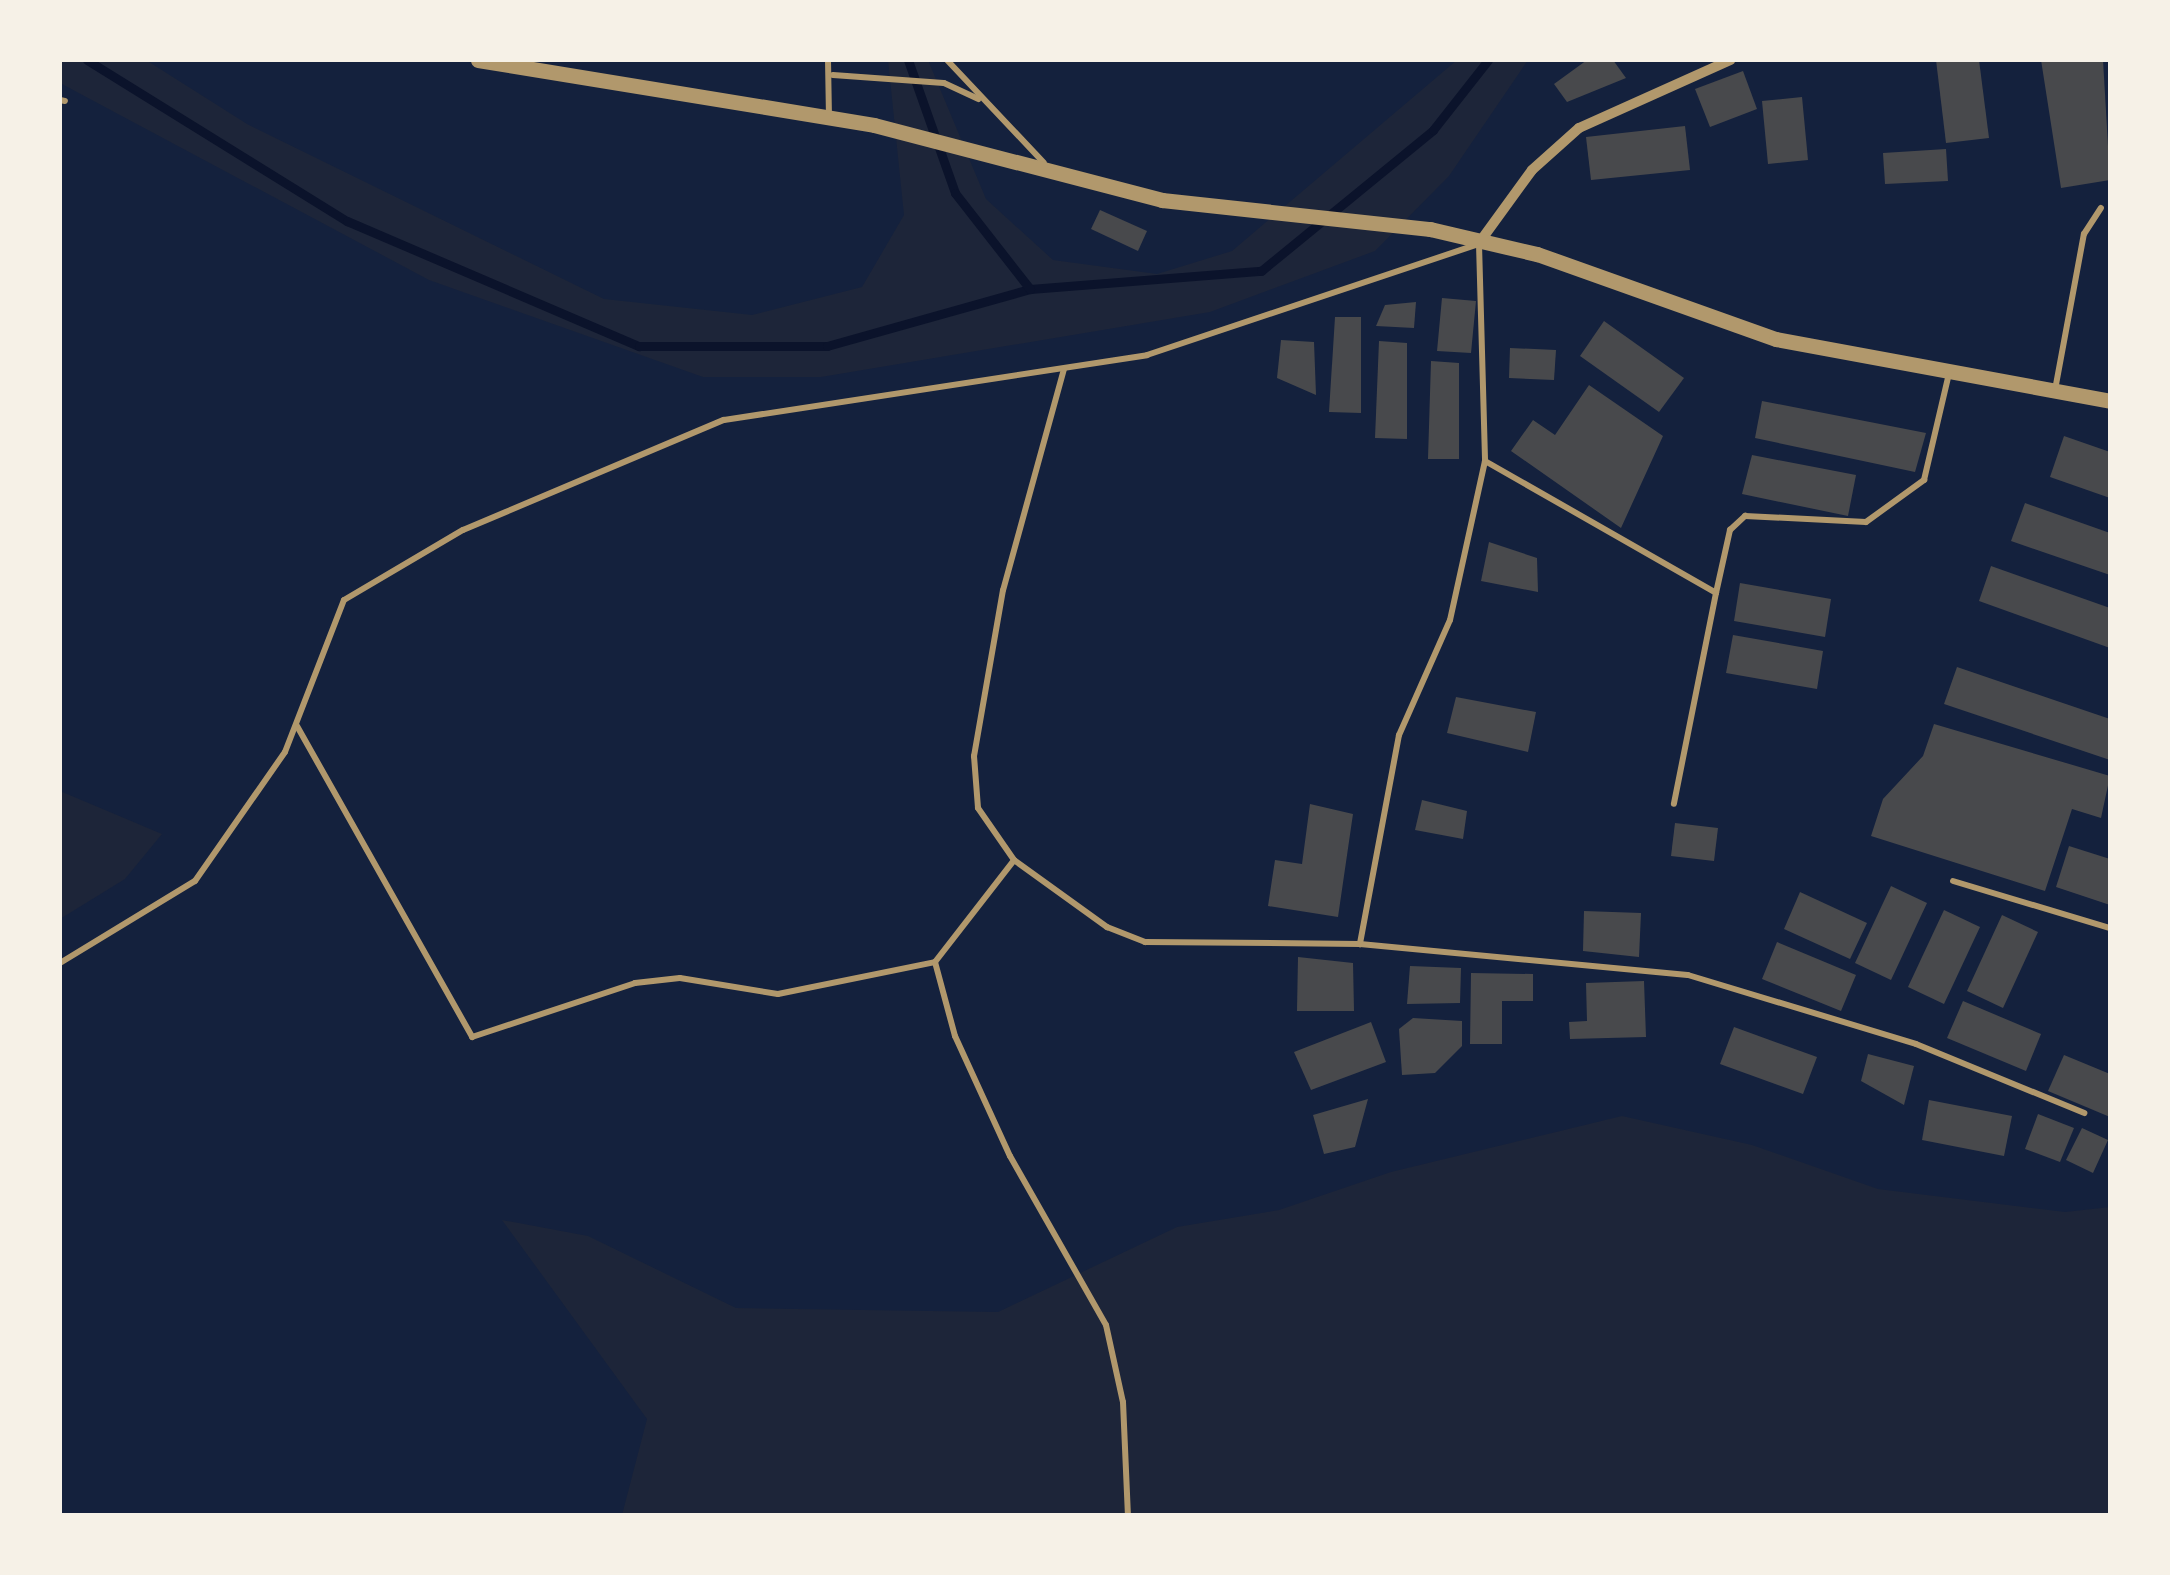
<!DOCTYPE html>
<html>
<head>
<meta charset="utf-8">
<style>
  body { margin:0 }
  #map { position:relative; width:2170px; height:1575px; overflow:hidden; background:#14213d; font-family:"Libre Baskerville",serif }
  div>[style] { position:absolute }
  .green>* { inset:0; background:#1d2539 }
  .stream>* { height:9px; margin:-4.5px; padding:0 4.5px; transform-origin:4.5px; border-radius:4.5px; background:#0b132b }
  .building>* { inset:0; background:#48494c }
  .service>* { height:6px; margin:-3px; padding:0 3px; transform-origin:3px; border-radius:3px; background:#b1986c }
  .minor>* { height:10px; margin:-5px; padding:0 5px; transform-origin:5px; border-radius:5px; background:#b1986c }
  .tertiary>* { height:15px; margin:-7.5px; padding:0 7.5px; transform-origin:7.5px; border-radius:7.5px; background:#b1986c }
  span { translate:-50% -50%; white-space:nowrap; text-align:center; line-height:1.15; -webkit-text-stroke:10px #f6f1e7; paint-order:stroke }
  .frame { position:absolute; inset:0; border:62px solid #f6f1e7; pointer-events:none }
</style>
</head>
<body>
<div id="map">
  <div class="green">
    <i style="clip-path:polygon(60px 60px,146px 60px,247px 124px,604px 299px,752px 315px,862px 287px,904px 215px,888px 60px,928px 60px,986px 199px,1053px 260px,1157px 274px,1232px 251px,1457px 60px,1528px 60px,1449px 176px,1375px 251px,1210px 312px,821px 377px,703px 377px,429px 280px,60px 83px)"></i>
    <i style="clip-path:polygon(60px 791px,162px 834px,125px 879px,60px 919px)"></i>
    <i style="clip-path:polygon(1622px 1116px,1752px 1145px,1878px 1189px,2065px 1212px,2110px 1207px,2110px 1515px,622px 1515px,647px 1419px,502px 1220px,588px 1236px,736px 1308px,998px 1312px,1177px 1227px,1279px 1210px,1391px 1172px)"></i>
  </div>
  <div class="stream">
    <i style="left:87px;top:60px;width:306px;rotate:31.8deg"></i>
    <i style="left:347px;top:221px;width:318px;rotate:23.2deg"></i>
    <i style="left:639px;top:346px;width:188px"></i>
    <i style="left:827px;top:346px;width:211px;rotate:-15.7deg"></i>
    <i style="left:1030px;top:289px;width:232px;rotate:-4.5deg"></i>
    <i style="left:1261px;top:271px;width:222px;rotate:-39.3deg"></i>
    <i style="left:1433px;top:130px;width:89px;rotate:-51.8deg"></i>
    <i style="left:908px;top:60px;width:141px;rotate:70.5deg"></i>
    <i style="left:955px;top:193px;width:122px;rotate:52deg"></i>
  </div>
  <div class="building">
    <i style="clip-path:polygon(1587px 60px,1613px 60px,1626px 78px,1567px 102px,1554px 84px)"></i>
    <i style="clip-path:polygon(1936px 60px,1979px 60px,1989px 138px,1946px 143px)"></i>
    <i style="clip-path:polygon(2041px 60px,2103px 60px,2110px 180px,2061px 188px)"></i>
    <i style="clip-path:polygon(1743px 71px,1757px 109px,1710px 127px,1695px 89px)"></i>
    <i style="clip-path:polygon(1802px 97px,1808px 160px,1768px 164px,1762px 101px)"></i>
    <i style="clip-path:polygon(1685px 126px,1690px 170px,1591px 180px,1586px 137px)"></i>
    <i style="clip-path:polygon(1946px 149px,1948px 181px,1885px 184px,1883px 153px)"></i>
    <i style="clip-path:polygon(1100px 210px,1147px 231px,1138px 251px,1091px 229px)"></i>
    <i style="clip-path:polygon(1442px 298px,1476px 301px,1471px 353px,1437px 351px)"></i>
    <i style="clip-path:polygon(1416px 302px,1414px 328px,1376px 326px,1385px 305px)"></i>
    <i style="clip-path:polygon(1335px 317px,1361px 317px,1361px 413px,1329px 412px)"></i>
    <i style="clip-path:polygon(1604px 321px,1684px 378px,1659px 412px,1580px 356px)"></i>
    <i style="clip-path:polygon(1281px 340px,1314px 342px,1316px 395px,1277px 378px)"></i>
    <i style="clip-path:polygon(1379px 341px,1407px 343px,1407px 439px,1375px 438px)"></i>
    <i style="clip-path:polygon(1510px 348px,1556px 350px,1554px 380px,1509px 378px)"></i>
    <i style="clip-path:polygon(1431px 361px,1459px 363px,1459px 459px,1428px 459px)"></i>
    <i style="clip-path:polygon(1589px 385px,1663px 436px,1621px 528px,1511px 451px,1533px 420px,1555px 435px)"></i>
    <i style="clip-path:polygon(1762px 401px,1926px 433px,1915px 472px,1755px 438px)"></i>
    <i style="clip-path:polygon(2064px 436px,2110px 452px,2110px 498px,2050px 477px)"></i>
    <i style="clip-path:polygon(1752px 455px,1856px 475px,1848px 516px,1742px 494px)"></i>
    <i style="clip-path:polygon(2025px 503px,2110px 533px,2110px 575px,2011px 541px)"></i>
    <i style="clip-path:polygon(1489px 542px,1537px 558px,1538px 592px,1481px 581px)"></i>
    <i style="clip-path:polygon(1991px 566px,2110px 608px,2110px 648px,1979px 601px)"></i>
    <i style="clip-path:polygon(1740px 583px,1831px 599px,1825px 637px,1734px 621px)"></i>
    <i style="clip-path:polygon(1733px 635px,1823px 651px,1817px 689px,1726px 673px)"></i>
    <i style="clip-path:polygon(1957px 667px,2110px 719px,2110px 760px,1944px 704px)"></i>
    <i style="clip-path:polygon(1456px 697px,1536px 712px,1528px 752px,1447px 733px)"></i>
    <i style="clip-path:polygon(1934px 724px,2110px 776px,2101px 818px,2072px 809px,2045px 891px,1871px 836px,1883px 799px,1923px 756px)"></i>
    <i style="clip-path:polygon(1422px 800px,1467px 811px,1463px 839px,1415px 830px)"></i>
    <i style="clip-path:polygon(1310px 804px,1353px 814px,1338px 917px,1268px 906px,1275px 860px,1302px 864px)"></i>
    <i style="clip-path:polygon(1675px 823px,1718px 828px,1714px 861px,1671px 856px)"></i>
    <i style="clip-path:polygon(2069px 846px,2110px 859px,2110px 905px,2056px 887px)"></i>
    <i style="clip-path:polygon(1891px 886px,1927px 903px,1891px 980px,1855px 963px)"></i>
    <i style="clip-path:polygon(1800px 892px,1867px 923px,1850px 959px,1784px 929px)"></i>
    <i style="clip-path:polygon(1944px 910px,1980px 927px,1944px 1004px,1908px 987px)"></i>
    <i style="clip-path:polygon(1584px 911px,1641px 913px,1639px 957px,1583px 951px)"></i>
    <i style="clip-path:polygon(2002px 915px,2038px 932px,2003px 1008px,1967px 991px)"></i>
    <i style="clip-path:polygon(1777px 942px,1856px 975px,1841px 1011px,1762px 979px)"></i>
    <i style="clip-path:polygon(1298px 957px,1353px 963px,1354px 1011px,1297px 1011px)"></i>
    <i style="clip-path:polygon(1410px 966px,1461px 968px,1460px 1003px,1407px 1004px)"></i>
    <i style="clip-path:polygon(1471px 973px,1533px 974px,1533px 1001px,1502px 1001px,1502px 1044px,1470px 1044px)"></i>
    <i style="clip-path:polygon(1644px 981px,1646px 1037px,1570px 1039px,1569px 1022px,1587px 1021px,1586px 983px)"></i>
    <i style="clip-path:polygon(1963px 1001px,2041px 1034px,2026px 1071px,1947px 1038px)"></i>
    <i style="clip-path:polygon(1413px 1018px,1462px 1021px,1462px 1046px,1435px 1073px,1402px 1075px,1399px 1029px)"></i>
    <i style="clip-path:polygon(1371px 1022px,1386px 1062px,1311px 1090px,1294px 1052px)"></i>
    <i style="clip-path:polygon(1734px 1027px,1817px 1057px,1803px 1094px,1720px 1064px)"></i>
    <i style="clip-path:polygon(1868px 1054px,1914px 1066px,1904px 1105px,1861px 1081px)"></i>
    <i style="clip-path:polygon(2064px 1055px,2110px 1074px,2110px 1117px,2048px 1091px)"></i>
    <i style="clip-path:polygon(1368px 1099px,1355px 1147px,1324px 1154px,1313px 1115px)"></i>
    <i style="clip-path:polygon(1929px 1100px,2012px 1116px,2004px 1156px,1922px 1140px)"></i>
    <i style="clip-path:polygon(2038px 1114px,2074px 1128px,2060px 1162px,2025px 1149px)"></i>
    <i style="clip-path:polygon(2082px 1128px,2108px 1140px,2093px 1173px,2066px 1160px)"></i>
  </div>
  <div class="service">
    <i style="left:828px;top:60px;width:56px;rotate:89deg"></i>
    <i style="left:947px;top:60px;width:141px;rotate:46.7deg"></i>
    <i style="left:833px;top:75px;width:111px;rotate:4.1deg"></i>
    <i style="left:944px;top:83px;width:38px;rotate:25deg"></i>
    <i style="left:60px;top:100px;width:5px;rotate:11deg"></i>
    <i style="left:1064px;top:369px;width:229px;rotate:105.4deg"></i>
    <i style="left:1003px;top:590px;width:169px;rotate:99.9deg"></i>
    <i style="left:974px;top:756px;width:52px;rotate:85.6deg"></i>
    <i style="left:978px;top:808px;width:63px;rotate:55.3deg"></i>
    <i style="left:1014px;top:860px;width:115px;rotate:35.8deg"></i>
    <i style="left:1107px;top:927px;width:41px;rotate:21.5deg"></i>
    <i style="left:1145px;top:942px;width:215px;rotate:0.5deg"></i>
    <i style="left:1360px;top:944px;width:329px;rotate:5.4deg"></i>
    <i style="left:1688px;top:975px;width:238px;rotate:16.8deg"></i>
    <i style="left:1916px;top:1044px;width:182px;rotate:22.3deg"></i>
    <i style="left:2055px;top:390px;width:159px;rotate:-79.5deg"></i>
    <i style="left:2084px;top:234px;width:31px;rotate:-57deg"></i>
    <i style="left:1485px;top:461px;width:266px;rotate:29.7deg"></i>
    <i style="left:1716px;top:593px;width:215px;rotate:101.3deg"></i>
    <i style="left:1716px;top:593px;width:65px;rotate:-77.5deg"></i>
    <i style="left:1730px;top:530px;width:21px;rotate:-43deg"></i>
    <i style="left:1745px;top:516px;width:121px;rotate:2.8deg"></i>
    <i style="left:1866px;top:522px;width:72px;rotate:-35.9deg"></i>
    <i style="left:1924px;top:480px;width:110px;rotate:-76.8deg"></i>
    <i style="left:297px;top:726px;width:357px;rotate:60.6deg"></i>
    <i style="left:472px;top:1037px;width:172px;rotate:-18.3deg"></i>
    <i style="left:635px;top:983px;width:45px;rotate:-6.3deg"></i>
    <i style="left:680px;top:978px;width:99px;rotate:9.3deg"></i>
    <i style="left:778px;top:994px;width:160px;rotate:-11.5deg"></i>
    <i style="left:935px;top:962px;width:129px;rotate:-52.2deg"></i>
    <i style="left:1953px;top:881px;width:164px;rotate:16.7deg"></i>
    <i style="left:935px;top:962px;width:77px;rotate:74.9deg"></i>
    <i style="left:955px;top:1036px;width:132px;rotate:65.4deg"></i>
    <i style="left:1010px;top:1156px;width:194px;rotate:60.4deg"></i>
    <i style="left:1106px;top:1325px;width:79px;rotate:77.6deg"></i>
    <i style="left:1123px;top:1402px;width:113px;rotate:87.5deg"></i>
    <i style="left:60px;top:963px;width:158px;rotate:-31.3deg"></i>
    <i style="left:195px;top:881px;width:157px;rotate:-55.1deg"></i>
    <i style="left:285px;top:752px;width:163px;rotate:-68.8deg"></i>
    <i style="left:344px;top:600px;width:138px;rotate:-30.5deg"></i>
    <i style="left:463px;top:530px;width:283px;rotate:-22.9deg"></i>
    <i style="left:724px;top:420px;width:428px;rotate:-8.7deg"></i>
    <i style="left:1147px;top:355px;width:350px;rotate:-18.5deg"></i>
    <i style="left:1479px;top:244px;width:217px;rotate:88.4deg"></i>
    <i style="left:1485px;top:461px;width:163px;rotate:102.4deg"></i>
    <i style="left:1450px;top:620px;width:126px;rotate:113.9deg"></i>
    <i style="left:1399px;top:735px;width:213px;rotate:100.6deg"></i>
  </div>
  <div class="minor">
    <i style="left:1479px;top:243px;width:90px;rotate:-54deg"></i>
    <i style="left:1532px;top:170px;width:63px;rotate:-41.8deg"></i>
    <i style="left:1579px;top:128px;width:166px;rotate:-24.2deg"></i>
  </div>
  <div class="tertiary">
    <i style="left:478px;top:60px;width:401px;rotate:9.3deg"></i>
    <i style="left:874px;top:125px;width:298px;rotate:14.6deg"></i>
    <i style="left:1162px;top:200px;width:270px;rotate:6.2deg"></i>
    <i style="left:1430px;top:229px;width:110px;rotate:13.2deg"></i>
    <i style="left:1537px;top:254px;width:254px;rotate:19.6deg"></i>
    <i style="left:1776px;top:339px;width:340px;rotate:10.5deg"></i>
  </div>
  <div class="frame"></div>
</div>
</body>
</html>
